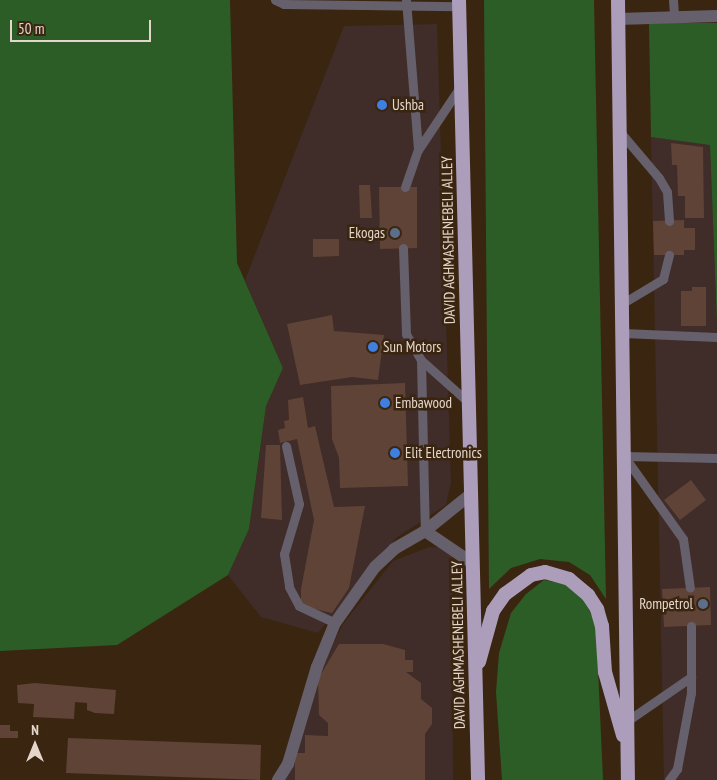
<!DOCTYPE html>
<html>
<head>
<meta charset="utf-8">
<style>
  body { margin:0 }
  #map { position:relative; width:717px; height:780px; overflow:hidden; background:#3a2511; font-family:"PT Sans Narrow",sans-serif }
  div>[style] { position:absolute }
  .commercial>* { inset:0; background:#402c29 }
  .green>* { inset:0; background:#2c5d26 }
  .building>* { inset:0; background:#5f4336 }
  .service>* { height:9px; margin:-4.5px; padding:0 4.5px; transform-origin:4.5px; border-radius:4.5px; background:#65606c }
  .minor>* { height:12px; margin:-6px; padding:0 6px; transform-origin:6px; border-radius:6px; background:#65606c }
  .tertiary>* { height:12px; margin:-6px; padding:0 6px; transform-origin:6px; border-radius:6px; background:#65606c }
  .trunk>* { height:14px; margin:-7px; padding:0 7px; transform-origin:7px; border-radius:7px; background:#ac9eba }
  .dots>* { width:14px; height:14px; translate:-50% -50%; box-sizing:border-box; border:2px solid #3a2511; border-radius:50% }
  span { translate:-50% -50%; white-space:nowrap; text-align:center; line-height:1.15; -webkit-text-stroke:5px #3a2511; paint-order:stroke }
  .poi-label { font-size:15px; color:#e4d6ca }
  .left { translate:0 -50%; text-align:left }
  .right { translate:-100% -50%; text-align:right }
  .street-label { font-size:15px; color:#e4d6ca }
  .north { position:absolute; left:10px; top:720px; width:50px; height:50px; -webkit-text-stroke:4px #3a2511; paint-order:stroke; rotate:0deg; font-size:14px; font-weight:700; line-height:20px; text-align:center; color:#e4d6ca }
  .north::after { content:''; display:block; margin:auto; width:18px; height:22px; background:#e4d6ca; clip-path:polygon(50% 0,100% 100%,50% 72%,0 100%) }
  .scale { position:absolute; left:10px; top:20px; width:141px; height:22px; box-sizing:border-box; border:2px solid #e4d6ca; border-top:0; padding-left:6px; font-size:15px; line-height:18px; white-space:nowrap; color:#e4d6ca; -webkit-text-stroke:4px #3a2511; paint-order:stroke }
</style>
</head>
<body>
<div id="map">
  <div class="commercial">
    <i style="clip-path:polygon(437px 24px,451px 483px,446px 505px,396px 538px,318px 633px,261px 617px,228px 575px,249px 529px,266px 406px,283px 368px,245px 280px,344px 26px)"></i>
    <i style="clip-path:polygon(651px 137px,710px 144px,717px 324px,717px 780px,664px 780px)"></i>
    <i style="clip-path:polygon(429px 547px,452px 548px,453px 780px,282px 780px,321px 667px,343px 624px,393px 561px)"></i>
  </div>
  <div class="green">
    <i style="clip-path:polygon(0 0,230px 0,237px 263px,283px 368px,266px 406px,249px 529px,228px 575px,117px 645px,0 651px)"></i>
    <i style="clip-path:polygon(484px 0,594px 0,606px 599px,590px 575px,569px 562px,540px 559px,511px 568px,489px 589px)"></i>
    <i style="clip-path:polygon(649px 23px,717px 23px,717px 324px,710px 145px,651px 137px)"></i>
    <i style="clip-path:polygon(544px 580px,570px 585px,584px 600px,596px 624px,603px 780px,502px 780px,496px 692px,499px 653px,511px 613px,526px 594px)"></i>
  </div>
  <div class="building">
    <i style="clip-path:polygon(671px 143px,703px 147px,704px 218px,685px 218px,685px 196px,678px 196px,677px 165px,672px 165px)"></i>
    <i style="clip-path:polygon(359px 185px,370px 185px,372px 218px,360px 218px)"></i>
    <i style="clip-path:polygon(379px 187px,417px 187px,417px 248px,380px 249px)"></i>
    <i style="clip-path:polygon(684px 220px,684px 228px,695px 228px,695px 250px,684px 250px,684px 255px,654px 255px,653px 221px)"></i>
    <i style="clip-path:polygon(313px 239px,339px 239px,339px 256px,313px 257px)"></i>
    <i style="clip-path:polygon(692px 287px,706px 287px,706px 326px,681px 326px,681px 291px,692px 291px)"></i>
    <i style="clip-path:polygon(332px 315px,334px 331px,384px 335px,378px 380px,352px 377px,300px 385px,287px 324px)"></i>
    <i style="clip-path:polygon(405px 383px,408px 486px,340px 488px,339px 458px,332px 439px,331px 386px)"></i>
    <i style="clip-path:polygon(303px 397px,308px 428px,315px 426px,334px 507px,365px 506px,349px 588px,332px 613px,301px 606px,301px 589px,314px 520px,297px 439px,280px 443px,278px 430px,285px 428px,284px 421px,289px 420px,288px 400px)"></i>
    <i style="clip-path:polygon(266px 445px,280px 445px,282px 520px,261px 518px)"></i>
    <i style="clip-path:polygon(691px 480px,706px 500px,680px 520px,664px 500px)"></i>
    <i style="clip-path:polygon(710px 587px,711px 625px,664px 627px,662px 589px)"></i>
    <i style="clip-path:polygon(339px 644px,383px 644px,405px 650px,405px 660px,413px 660px,413px 672px,406px 672px,421px 683px,421px 699px,432px 708px,432px 724px,425px 734px,425px 780px,295px 780px,295px 753px,305px 753px,305px 735px,328px 736px,328px 723px,319px 715px,318px 679px)"></i>
    <i style="clip-path:polygon(35px 683px,116px 690px,114px 714px,95px 713px,87px 710px,87px 703px,75px 702px,74px 719px,33px 717px,34px 704px,18px 703px,17px 685px)"></i>
    <i style="clip-path:polygon(0 725px,10px 725px,10px 731px,18px 731px,18px 738px,0 738px)"></i>
    <i style="clip-path:polygon(68px 738px,261px 745px,260px 780px,66px 773px)"></i>
  </div>
  <div class="service">
    <i style="left:275px;top:0;width:10px;rotate:24deg"></i>
    <i style="left:284px;top:4px;width:175px;rotate:0.7deg"></i>
    <i style="left:406px;top:0;width:150px;rotate:85.4deg"></i>
    <i style="left:673px;top:0;width:16px;rotate:86deg"></i>
    <i style="left:620px;top:132px;width:60px;rotate:49.7deg"></i>
    <i style="left:659px;top:178px;width:16px;rotate:60deg"></i>
    <i style="left:667px;top:192px;width:29px;rotate:86deg"></i>
    <i style="left:405px;top:187px;width:39px;rotate:-71deg"></i>
    <i style="left:418px;top:150px;width:76px;rotate:-56.3deg"></i>
    <i style="left:403px;top:248px;width:86px;rotate:88deg"></i>
    <i style="left:406px;top:334px;width:30px;rotate:60deg"></i>
    <i style="left:421px;top:360px;width:62px;rotate:41.7deg"></i>
    <i style="left:623px;top:303px;width:47px;rotate:-31deg"></i>
    <i style="left:663px;top:279px;width:25px;rotate:-76deg"></i>
    <i style="left:623px;top:333px;width:94px;rotate:2.4deg"></i>
    <i style="left:421px;top:360px;width:171px;rotate:88.7deg"></i>
    <i style="left:286px;top:446px;width:59px;rotate:77.4deg"></i>
    <i style="left:299px;top:504px;width:52px;rotate:106.7deg"></i>
    <i style="left:284px;top:554px;width:33px;rotate:81deg"></i>
    <i style="left:289px;top:587px;width:21px;rotate:62deg"></i>
    <i style="left:299px;top:606px;width:40px;rotate:25deg"></i>
    <i style="left:624px;top:456px;width:102px;rotate:54.6deg"></i>
    <i style="left:683px;top:539px;width:49px;rotate:81.9deg"></i>
    <i style="left:624px;top:456px;width:93px;rotate:1.2deg"></i>
    <i style="left:627px;top:721px;width:78px;rotate:-34.5deg"></i>
    <i style="left:669px;top:780px;width:14px;rotate:-54deg"></i>
    <i style="left:677px;top:769px;width:77px;rotate:-79.6deg"></i>
    <i style="left:691px;top:693px;width:67px;rotate:-90deg"></i>
  </div>
  <div class="minor">
    <i style="left:618px;top:19px;width:99px;rotate:-1.7deg"></i>
  </div>
  <div class="tertiary">
    <i style="left:425px;top:531px;width:57px;rotate:34.2deg"></i>
    <i style="left:278px;top:780px;width:19px;rotate:-58deg"></i>
    <i style="left:288px;top:764px;width:101px;rotate:-73.4deg"></i>
    <i style="left:317px;top:667px;width:48px;rotate:-67.8deg"></i>
    <i style="left:335px;top:623px;width:69px;rotate:-54.5deg"></i>
    <i style="left:375px;top:567px;width:26px;rotate:-43deg"></i>
    <i style="left:394px;top:549px;width:36px;rotate:-30deg"></i>
    <i style="left:425px;top:531px;width:59px;rotate:-38.8deg"></i>
  </div>
  <div class="trunk">
    <i style="left:459px;top:0;width:780px;rotate:88.6deg"></i>
    <i style="left:618px;top:0;width:780px;rotate:89.27deg"></i>
    <i style="left:479px;top:662px;width:53px;rotate:-74.6deg"></i>
    <i style="left:493px;top:611px;width:21px;rotate:-55deg"></i>
    <i style="left:505px;top:594px;width:32px;rotate:-36deg"></i>
    <i style="left:531px;top:575px;width:14px;rotate:-12deg"></i>
    <i style="left:545px;top:572px;width:25px;rotate:16deg"></i>
    <i style="left:569px;top:579px;width:25px;rotate:40deg"></i>
    <i style="left:588px;top:595px;width:17px;rotate:57deg"></i>
    <i style="left:597px;top:609px;width:18px;rotate:74deg"></i>
    <i style="left:602px;top:626px;width:46px;rotate:86.3deg"></i>
    <i style="left:605px;top:672px;width:66px;rotate:74.1deg"></i>
  </div>
  <div class="dots">
    <i style="left:382px;top:105px;background:#3f7fe0"></i>
    <i style="left:395px;top:233px;background:#5c6f8a"></i>
    <i style="left:373px;top:347px;background:#3f7fe0"></i>
    <i style="left:385px;top:403px;background:#3f7fe0"></i>
    <i style="left:395px;top:453px;background:#3f7fe0"></i>
    <i style="left:703px;top:604px;background:#5c6f8a"></i>
  </div>
  <div class="poi-label">
    <span class="left" style="left:392px;top:105px">Ushba</span>
    <span class="right" style="left:385px;top:233px">Ekogas</span>
    <span class="left" style="left:383px;top:347px">Sun Motors</span>
    <span class="left" style="left:395px;top:403px">Embawood</span>
    <span class="left" style="left:405px;top:453px">Elit Electronics</span>
    <span class="right" style="left:693px;top:604px">Rompetrol</span>
  </div>
  <div class="street-label">
    <span style="left:448px;top:240px;rotate:-91deg">DAVID AGHMASHENEBELI ALLEY</span>
    <span style="left:458px;top:645px;rotate:-91deg">DAVID AGHMASHENEBELI ALLEY</span>
  </div>
  <div class="north">N</div>
  <div class="scale">50 m</div>
</div>
</body>
</html>
